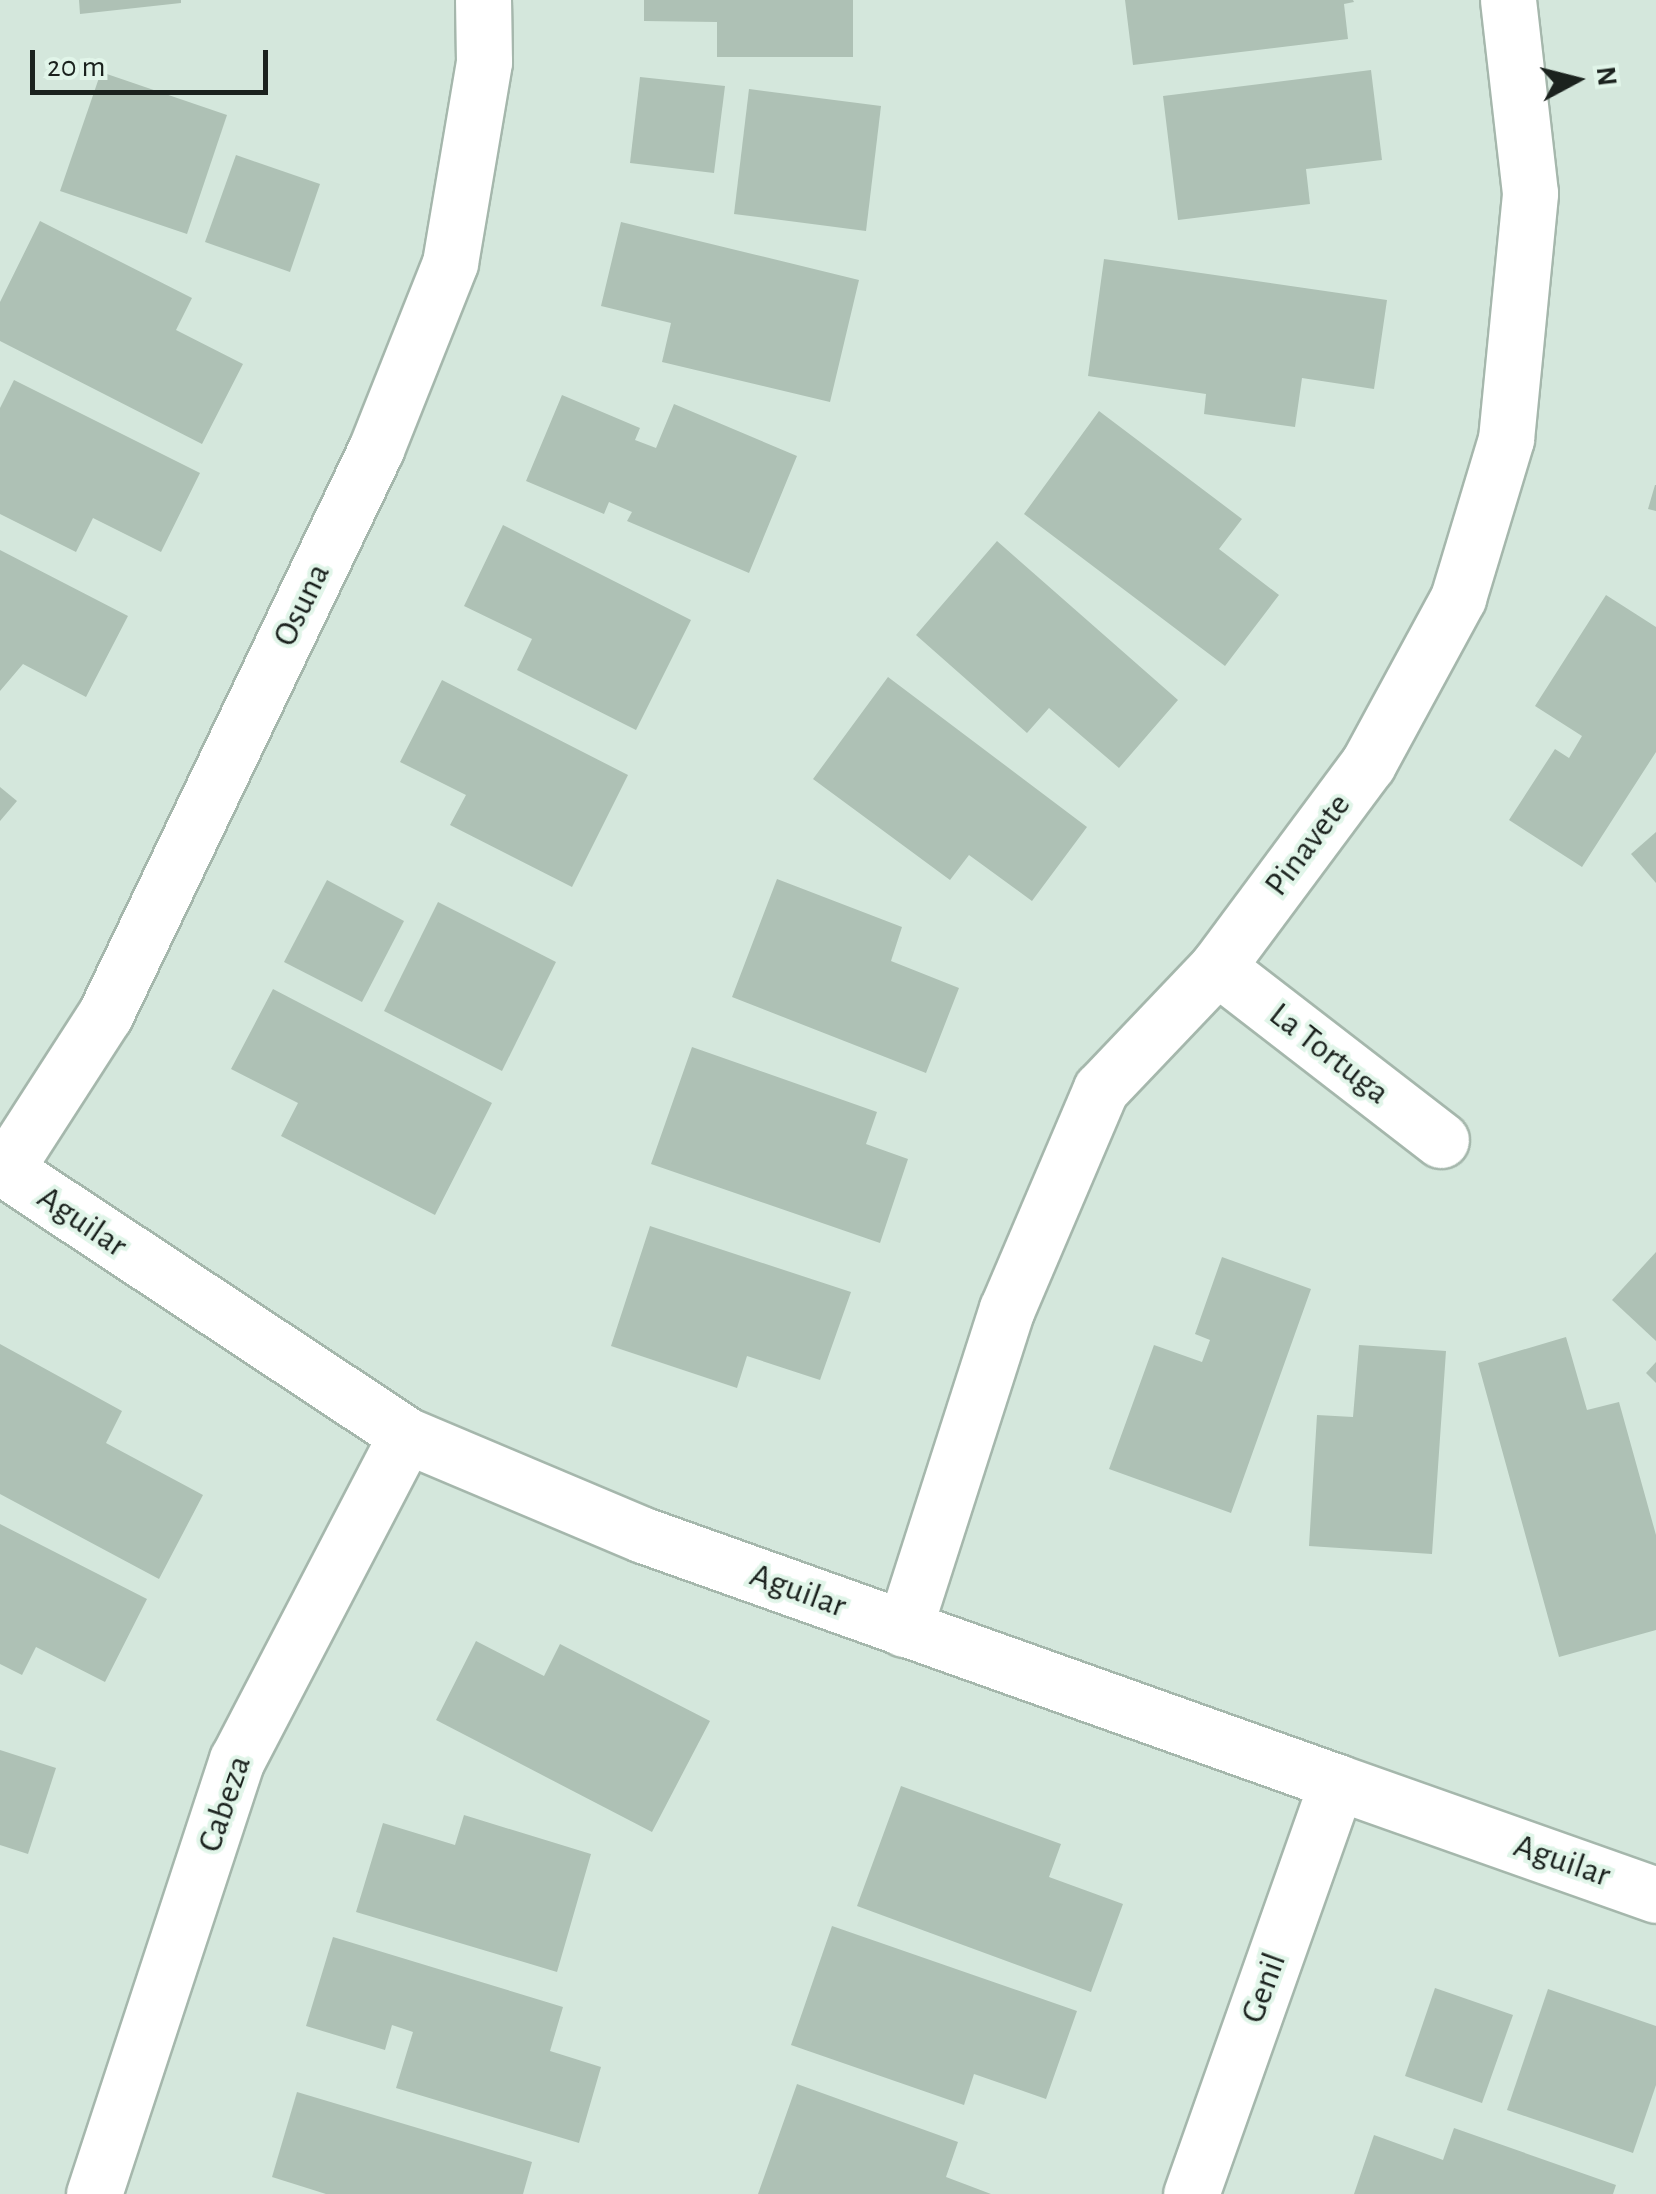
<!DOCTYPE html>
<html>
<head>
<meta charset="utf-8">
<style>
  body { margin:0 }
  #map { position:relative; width:1656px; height:2194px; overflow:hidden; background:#d4e7dc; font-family:"Alegreya Sans",sans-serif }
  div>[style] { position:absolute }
  .building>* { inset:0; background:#aec1b5 }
  .roads { filter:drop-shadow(2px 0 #a5b7ac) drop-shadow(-2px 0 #a5b7ac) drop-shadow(0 2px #a5b7ac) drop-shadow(0 -2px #a5b7ac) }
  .street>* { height:55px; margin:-27.5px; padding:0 27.5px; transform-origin:27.5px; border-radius:27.5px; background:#fff }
  .secondary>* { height:55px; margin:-27.5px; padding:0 27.5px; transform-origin:27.5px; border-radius:27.5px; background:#fff }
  span { translate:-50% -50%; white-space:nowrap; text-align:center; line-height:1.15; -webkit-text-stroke:8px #e1f5e9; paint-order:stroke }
  .street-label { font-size:35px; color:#1b221e }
  .north { position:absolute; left:1526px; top:30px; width:100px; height:100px; -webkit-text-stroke:8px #e1f5e9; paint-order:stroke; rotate:83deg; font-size:28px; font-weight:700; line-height:40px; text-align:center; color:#1b221e }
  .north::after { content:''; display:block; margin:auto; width:35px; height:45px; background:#1b221e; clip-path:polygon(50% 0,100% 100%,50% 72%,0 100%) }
  .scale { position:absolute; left:30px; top:50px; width:238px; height:45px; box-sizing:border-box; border:5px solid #1b221e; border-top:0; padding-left:12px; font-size:30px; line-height:35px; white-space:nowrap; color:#1b221e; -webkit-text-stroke:8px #e1f5e9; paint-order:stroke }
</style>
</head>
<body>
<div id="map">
  <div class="building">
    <i style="clip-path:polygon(79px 0,181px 0,181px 3px,80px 14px)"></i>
    <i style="clip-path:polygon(644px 0,853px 0,853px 57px,717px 57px,717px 22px,644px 21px)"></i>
    <i style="clip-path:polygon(1125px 0,1353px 0,1354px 2px,1344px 4px,1348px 39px,1133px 65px)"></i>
    <i style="clip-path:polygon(1371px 70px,1382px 160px,1306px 169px,1310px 204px,1178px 220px,1163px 96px)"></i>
    <i style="clip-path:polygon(101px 72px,227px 115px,187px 234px,60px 191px)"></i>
    <i style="clip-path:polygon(640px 77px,725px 86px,714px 173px,630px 163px)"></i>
    <i style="clip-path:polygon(749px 89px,881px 106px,866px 231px,734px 214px)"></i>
    <i style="clip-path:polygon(236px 155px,320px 184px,290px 272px,205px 242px)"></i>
    <i style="clip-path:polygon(40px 221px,192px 298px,176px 330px,243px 364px,202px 444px,0 341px,0 302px)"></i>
    <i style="clip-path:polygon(621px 222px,859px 280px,830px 402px,662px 362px,671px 323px,601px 306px)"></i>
    <i style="clip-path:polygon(1104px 259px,1387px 300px,1374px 389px,1302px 378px,1295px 427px,1204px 414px,1206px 394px,1088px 376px)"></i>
    <i style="clip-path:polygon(14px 380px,200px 473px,161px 552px,93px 518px,76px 552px,0 514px,0 408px)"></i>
    <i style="clip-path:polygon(562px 395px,640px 428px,635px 440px,656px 448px,674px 404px,797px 456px,749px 573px,627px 521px,632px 512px,609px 502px,604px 514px,526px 481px)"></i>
    <i style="clip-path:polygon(1099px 411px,1242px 519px,1219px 549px,1279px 595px,1225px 666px,1024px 514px)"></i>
    <i style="clip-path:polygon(1655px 485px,1656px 485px,1656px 511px,1648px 509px)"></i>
    <i style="clip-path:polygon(503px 525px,691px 620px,636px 730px,517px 670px,532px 639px,464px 606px)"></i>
    <i style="clip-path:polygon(997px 541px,1178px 700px,1119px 768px,1049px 708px,1027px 733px,916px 635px)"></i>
    <i style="clip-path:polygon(0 550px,128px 616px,86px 697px,23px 664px,0 691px)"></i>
    <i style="clip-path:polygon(1606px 595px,1656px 627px,1656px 752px,1582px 867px,1509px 820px,1555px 749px,1569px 758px,1582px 736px,1535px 706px)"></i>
    <i style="clip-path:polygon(888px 677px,1087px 827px,1032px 901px,969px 855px,950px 880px,813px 779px)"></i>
    <i style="clip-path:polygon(442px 680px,628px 775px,572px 887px,450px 825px,466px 795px,400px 762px)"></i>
    <i style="clip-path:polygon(0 787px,17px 801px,0 821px)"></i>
    <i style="clip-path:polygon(1656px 832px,1656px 883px,1631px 854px)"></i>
    <i style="clip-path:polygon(777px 879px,902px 927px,891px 961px,959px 988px,926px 1073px,732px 997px)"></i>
    <i style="clip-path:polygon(327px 880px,404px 921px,362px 1002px,284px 962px)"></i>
    <i style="clip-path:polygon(438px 902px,556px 962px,502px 1071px,384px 1011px)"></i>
    <i style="clip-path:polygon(273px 989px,492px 1103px,435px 1215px,281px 1136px,298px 1103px,231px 1069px)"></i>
    <i style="clip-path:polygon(692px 1047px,877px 1112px,866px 1144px,908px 1159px,880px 1243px,651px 1164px)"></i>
    <i style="clip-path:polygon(650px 1226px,851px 1292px,820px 1380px,747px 1356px,737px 1388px,611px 1346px)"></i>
    <i style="clip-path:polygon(1656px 1252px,1656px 1341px,1612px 1300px)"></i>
    <i style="clip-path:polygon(1222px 1257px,1311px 1289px,1231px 1513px,1109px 1469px,1154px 1345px,1202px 1362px,1210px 1340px,1195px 1334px)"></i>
    <i style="clip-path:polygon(1566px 1337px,1587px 1410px,1619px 1402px,1656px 1535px,1656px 1630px,1559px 1657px,1478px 1363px)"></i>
    <i style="clip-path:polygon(0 1344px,122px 1411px,106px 1443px,203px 1495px,159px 1579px,0 1494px)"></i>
    <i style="clip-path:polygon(1359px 1345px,1446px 1351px,1432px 1554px,1309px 1546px,1317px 1415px,1353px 1417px)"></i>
    <i style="clip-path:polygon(1656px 1362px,1656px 1383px,1646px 1373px)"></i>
    <i style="clip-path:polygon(0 1524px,147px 1599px,105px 1682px,36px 1647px,22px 1675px,0 1664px)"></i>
    <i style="clip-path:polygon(476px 1641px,544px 1676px,560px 1644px,710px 1721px,652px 1832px,436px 1720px)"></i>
    <i style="clip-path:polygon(0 1750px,56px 1768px,28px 1854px,0 1845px)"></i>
    <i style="clip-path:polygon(901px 1786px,1061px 1844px,1049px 1877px,1123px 1904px,1091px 1992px,857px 1906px)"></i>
    <i style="clip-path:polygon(464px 1815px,591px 1854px,557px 1972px,356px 1912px,383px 1823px,455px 1845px)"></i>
    <i style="clip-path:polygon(832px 1926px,1077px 2011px,1046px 2099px,974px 2074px,964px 2105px,791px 2045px)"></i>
    <i style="clip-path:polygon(333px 1937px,563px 2007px,550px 2051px,601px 2067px,579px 2143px,396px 2088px,413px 2032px,392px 2025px,385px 2050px,306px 2026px)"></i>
    <i style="clip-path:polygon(1435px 1988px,1513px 2015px,1482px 2103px,1405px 2076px)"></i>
    <i style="clip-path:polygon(1548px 1989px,1656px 2026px,1656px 2085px,1633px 2153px,1507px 2110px)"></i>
    <i style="clip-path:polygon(797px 2084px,958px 2142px,946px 2177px,991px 2194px,758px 2194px)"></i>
    <i style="clip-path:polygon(297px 2092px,532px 2162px,523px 2194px,326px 2194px,272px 2177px)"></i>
    <i style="clip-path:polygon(1454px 2128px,1616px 2185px,1613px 2194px,1354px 2194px,1374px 2135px,1443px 2160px)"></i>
  </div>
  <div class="roads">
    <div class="street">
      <i style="left:1217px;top:967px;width:283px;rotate:37.7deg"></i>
      <i style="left:0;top:1166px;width:487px;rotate:33.5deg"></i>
      <i style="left:406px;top:1435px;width:257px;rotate:22.9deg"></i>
      <i style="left:643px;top:1535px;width:737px;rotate:19.59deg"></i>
      <i style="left:1337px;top:1782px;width:437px;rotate:109.5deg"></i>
      <i style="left:5px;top:1170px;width:184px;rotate:-57.2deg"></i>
      <i style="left:105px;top:1015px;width:628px;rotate:-64.41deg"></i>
      <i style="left:376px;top:449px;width:200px;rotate:-68.3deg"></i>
      <i style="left:450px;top:263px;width:204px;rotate:-80.4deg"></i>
      <i style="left:484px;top:62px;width:62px;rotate:-90.9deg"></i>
      <i style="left:904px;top:1629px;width:336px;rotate:-72.2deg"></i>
      <i style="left:1007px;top:1309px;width:239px;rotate:-66.9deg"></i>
      <i style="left:1101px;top:1089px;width:168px;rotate:-46.4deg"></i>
      <i style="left:1217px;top:967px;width:253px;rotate:-53.4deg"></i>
      <i style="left:1368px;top:764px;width:189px;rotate:-61.5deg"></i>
      <i style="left:1458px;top:598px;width:166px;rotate:-73.2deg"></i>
      <i style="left:1506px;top:439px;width:247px;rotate:-84.4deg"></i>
      <i style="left:1530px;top:193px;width:194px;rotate:-96.5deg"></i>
      <i style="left:94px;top:2194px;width:457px;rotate:-71.8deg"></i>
      <i style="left:237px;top:1760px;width:366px;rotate:-62.5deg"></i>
    </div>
    <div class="secondary">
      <i style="left:1337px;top:1782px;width:338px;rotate:19.5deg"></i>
    </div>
  </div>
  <div class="street-label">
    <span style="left:302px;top:605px;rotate:-64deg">Osuna</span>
    <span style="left:1308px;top:845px;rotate:-53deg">Pinavete</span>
    <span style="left:1329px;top:1054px;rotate:38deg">La Tortuga</span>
    <span style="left:82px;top:1222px;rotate:34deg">Aguilar</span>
    <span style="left:798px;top:1591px;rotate:20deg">Aguilar</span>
    <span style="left:225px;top:1804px;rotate:-71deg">Cabeza</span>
    <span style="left:1562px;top:1861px;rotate:19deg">Aguilar</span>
    <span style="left:1264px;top:1988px;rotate:-70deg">Genil</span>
  </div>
  <div class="north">N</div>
  <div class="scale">20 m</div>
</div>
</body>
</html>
